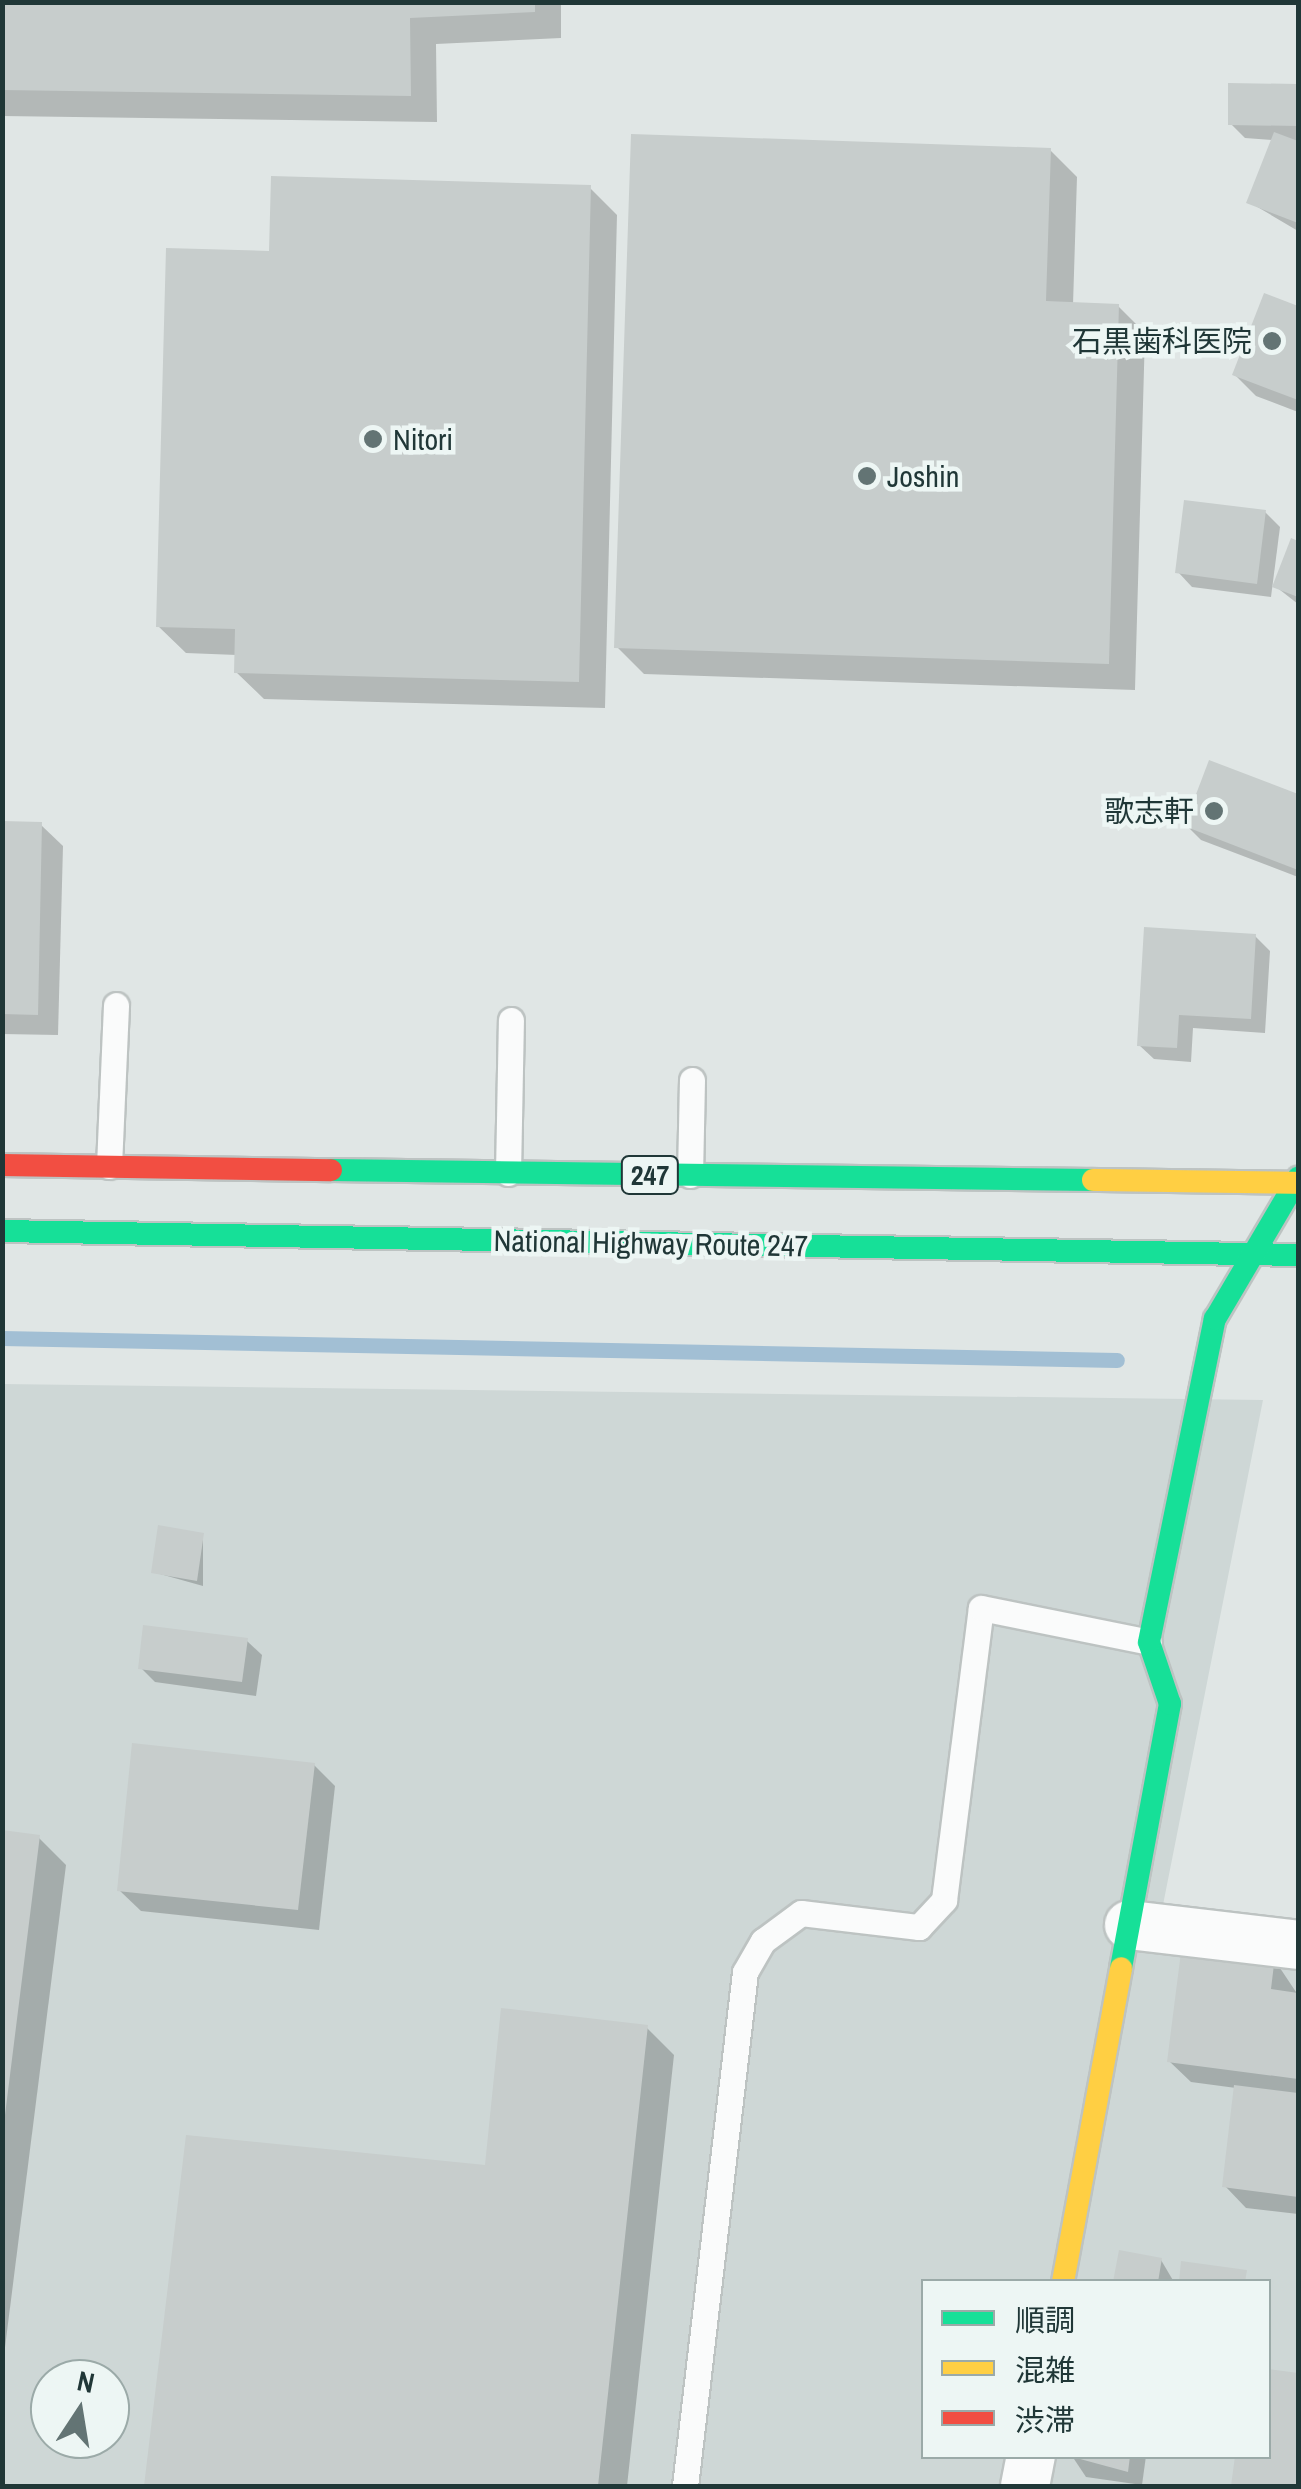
<!DOCTYPE html>
<html>
<head>
<meta charset="utf-8">
<style>
  body { margin:0 }
  #map { position:relative; width:1301px; height:2489px; overflow:hidden; background:#e0e6e5; font-family:"Archivo Narrow","Noto Sans JP",sans-serif }
  div>[style] { position:absolute }
  .built>* { inset:0; background:#ced7d6 }
  .shadow>* { inset:0; background:#0003 }
  .stream>* { height:15px; margin:-7.5px; padding:0 7.5px; transform-origin:7.5px; border-radius:7.5px; background:#a2bfd4 }
  .building>* { inset:0; background:#c7cdcc }
  .roads { filter:drop-shadow(2px 0 #bdc3c2) drop-shadow(-2px 0 #bdc3c2) drop-shadow(0 2px #bdc3c2) drop-shadow(0 -2px #bdc3c2) }
  .lane>* { height:25px; margin:-12.5px; padding:0 12.5px; transform-origin:12.5px; border-radius:12.5px; background:#fafbfb }
  .street>* { height:48px; margin:-24px; padding:0 24px; transform-origin:24px; border-radius:24px; background:#fafbfb }
  .fast>* { height:22px; margin:-11px; padding:0 11px; transform-origin:11px; border-radius:11px; background:#16e098 }
  .slow>* { height:22px; margin:-11px; padding:0 11px; transform-origin:11px; border-radius:11px; background:#ffcf43 }
  .jam>* { height:22px; margin:-11px; padding:0 11px; transform-origin:11px; border-radius:11px; background:#f24e42 }
  .dots>* { width:28px; height:28px; translate:-50% -50%; box-sizing:border-box; border:5px solid #edf6f4; border-radius:50% }
  span { translate:-50% -50%; white-space:nowrap; text-align:center; line-height:1.15; -webkit-text-stroke:9px #edf6f4; paint-order:stroke }
  .shield-label span { padding:2px 8px; background:#edf6f4; border:2px solid; border-radius:8px; -webkit-text-stroke-width:0 }
  .shield-label { font-size:28px; color:#203737; font-weight:700 }
  .poi-label { font-size:30px; color:#203737 }
  .right { translate:-100% -50%; text-align:right }
  .left { translate:0 -50%; text-align:left }
  .street-label { font-size:30px; color:#203737 }
  .frame { position:absolute; inset:0; border:5px solid #203737; pointer-events:none }
  .legend { position:absolute; left:921px; top:2279px; width:350px; height:180px; box-sizing:border-box; background:#edf6f4; border:2px solid #9baaa8; margin:0; padding:12px 18px; list-style:none; font-size:30px; color:#203737 }
  .legend li { display:flex; align-items:center; gap:20px; height:50px }
  .legend b { width:50px; border:2px solid #9baaa8 }
  .north { position:absolute; left:30px; top:2359px; width:100px; height:100px; box-sizing:border-box; background:#edf6f4; border:2px solid #9baaa8; border-radius:50%; rotate:12deg; font-size:28px; font-weight:700; line-height:40px; text-align:center; color:#203737 }
  .north::after { content:''; display:block; margin:auto; width:35px; height:45px; background:#637474; clip-path:polygon(50% 0,100% 100%,50% 72%,0 100%) }
</style>
</head>
<body>
<div id="map">
  <div class="built">
    <i style="clip-path:polygon(evenodd,3px 1384px,1263px 1400px,1161px 1915px,1298px 1931px,1298px 2486px,3px 2486px,3px 1384px,924px 2282px,1268px 2282px,1268px 2456px,924px 2456px,924px 2282px,3px 1384px,50px 2379px,110px 2379px,110px 2439px,50px 2439px,50px 2379px)"></i>
  </div>
  <div class="shadow">
    <i style="clip-path:polygon(2px 2px,561px 2px,561px 38px,436px 44px,437px 122px,2px 116px)"></i>
    <i style="clip-path:polygon(1231px 86px,1298px 86px,1298px 231px,1249px 202px,1273px 140px,1245px 138px,1231px 124px)"></i>
    <i style="clip-path:polygon(1050px 150px,1077px 177px,1073px 305px,1118px 306px,1145px 333px,1135px 690px,644px 674px,617px 647px)"></i>
    <i style="clip-path:polygon(590px 188px,617px 215px,605px 708px,264px 699px,236px 672px,237px 655px,186px 653px,158px 626px,272px 254px)"></i>
    <i style="clip-path:polygon(1265px 296px,1298px 308px,1298px 412px,1256px 396px,1235px 375px)"></i>
    <i style="clip-path:polygon(1265px 512px,1280px 527px,1271px 597px,1192px 587px,1178px 572px)"></i>
    <i style="clip-path:polygon(1293px 541px,1298px 543px,1298px 604px,1275px 586px)"></i>
    <i style="clip-path:polygon(1210px 763px,1298px 796px,1298px 877px,1201px 840px,1186px 825px)"></i>
    <i style="clip-path:polygon(2px 824px,41px 825px,63px 846px,58px 1035px,2px 1034px)"></i>
    <i style="clip-path:polygon(1255px 936px,1270px 951px,1265px 1033px,1193px 1028px,1191px 1062px,1154px 1059px,1139px 1045px)"></i>
    <i style="clip-path:polygon(203px 1535px,203px 1586px,153px 1572px)"></i>
    <i style="clip-path:polygon(247px 1641px,262px 1655px,256px 1696px,155px 1682px,141px 1668px)"></i>
    <i style="clip-path:polygon(314px 1765px,335px 1786px,319px 1930px,141px 1911px,119px 1890px)"></i>
    <i style="clip-path:polygon(2px 1833px,39px 1838px,66px 1865px,2px 2371px)"></i>
    <i style="clip-path:polygon(1274px 1959px,1298px 1995px,1298px 2214px,1246px 2208px,1225px 2186px,1236px 2088px,1191px 2082px,1169px 2061px)"></i>
    <i style="clip-path:polygon(647px 2028px,674px 2055px,627px 2486px,146px 2486px,188px 2138px,487px 2168px)"></i>
    <i style="clip-path:polygon(1161px 2260px,1174px 2282px,1116px 2282px)"></i>
    <i style="clip-path:polygon(1268px 2372px,1298px 2376px,1298px 2486px,1233px 2486px,1237px 2456px,1268px 2456px)"></i>
    <i style="clip-path:polygon(1072px 2456px,1146px 2456px,1142px 2485px,1086px 2477px)"></i>
  </div>
  <div class="stream">
    <i style="left:2px;top:1338px;width:1115px;rotate:1.13deg"></i>
  </div>
  <div class="building">
    <i style="clip-path:polygon(2px 2px,535px 2px,535px 12px,410px 18px,411px 96px,2px 90px)"></i>
    <i style="clip-path:polygon(1228px 83px,1298px 84px,1298px 126px,1228px 125px)"></i>
    <i style="clip-path:polygon(1274px 132px,1298px 141px,1298px 223px,1246px 203px)"></i>
    <i style="clip-path:polygon(631px 134px,1051px 148px,1046px 301px,1119px 304px,1109px 664px,614px 648px)"></i>
    <i style="clip-path:polygon(271px 176px,591px 185px,579px 682px,234px 673px,235px 629px,156px 627px,166px 248px,269px 251px)"></i>
    <i style="clip-path:polygon(1264px 293px,1298px 306px,1298px 400px,1232px 375px)"></i>
    <i style="clip-path:polygon(1184px 500px,1266px 510px,1257px 584px,1175px 573px)"></i>
    <i style="clip-path:polygon(1291px 538px,1298px 541px,1298px 597px,1272px 587px)"></i>
    <i style="clip-path:polygon(1209px 760px,1298px 794px,1298px 870px,1184px 826px)"></i>
    <i style="clip-path:polygon(2px 821px,42px 822px,38px 1015px,2px 1014px)"></i>
    <i style="clip-path:polygon(1144px 927px,1256px 934px,1251px 1019px,1179px 1015px,1177px 1048px,1137px 1046px)"></i>
    <i style="clip-path:polygon(158px 1525px,204px 1533px,197px 1581px,151px 1573px)"></i>
    <i style="clip-path:polygon(143px 1625px,248px 1638px,242px 1682px,138px 1669px)"></i>
    <i style="clip-path:polygon(132px 1743px,315px 1763px,298px 1910px,117px 1891px)"></i>
    <i style="clip-path:polygon(2px 1830px,40px 1835px,5px 2115px,2px 2115px)"></i>
    <i style="clip-path:polygon(1182px 1944px,1275px 1956px,1271px 1989px,1298px 1993px,1298px 2079px,1167px 2062px)"></i>
    <i style="clip-path:polygon(501px 2008px,648px 2025px,598px 2486px,144px 2486px,186px 2135px,485px 2165px)"></i>
    <i style="clip-path:polygon(1234px 2085px,1298px 2093px,1298px 2197px,1222px 2187px)"></i>
    <i style="clip-path:polygon(1119px 2250px,1162px 2258px,1158px 2282px,1113px 2282px)"></i>
    <i style="clip-path:polygon(1181px 2261px,1247px 2270px,1245px 2282px,1179px 2282px)"></i>
    <i style="clip-path:polygon(1268px 2369px,1298px 2373px,1298px 2486px,1231px 2486px,1235px 2456px,1268px 2456px)"></i>
    <i style="clip-path:polygon(1069px 2456px,1130px 2456px,1128px 2472px)"></i>
  </div>
  <div class="roads">
    <div class="lane">
      <i style="left:109px;top:1166px;width:161px;rotate:-87.5deg"></i>
      <i style="left:508px;top:1173px;width:153px;rotate:-88.9deg"></i>
      <i style="left:690px;top:1175px;width:95px;rotate:-88.8deg"></i>
      <i style="left:685px;top:2486px;width:517px;rotate:-83.34deg"></i>
      <i style="left:745px;top:1972px;width:36px;rotate:-60deg"></i>
      <i style="left:763px;top:1941px;width:47px;rotate:-36.4deg"></i>
      <i style="left:801px;top:1913px;width:119px;rotate:6.8deg"></i>
      <i style="left:919px;top:1927px;width:37px;rotate:-47deg"></i>
      <i style="left:944px;top:1900px;width:294px;rotate:-82.8deg"></i>
      <i style="left:981px;top:1608px;width:171px;rotate:11.4deg"></i>
    </div>
    <div class="street">
      <i style="left:1129px;top:1925px;width:170px;rotate:6.7deg"></i>
      <i style="left:1025px;top:2486px;width:31px;rotate:-79deg"></i>
    </div>
    <div class="fast">
      <i style="left:331px;top:1170px;width:762px;rotate:0.75deg"></i>
      <i style="left:2px;top:1231px;width:1296px;rotate:1.06deg"></i>
      <i style="left:1121px;top:1968px;width:269px;rotate:-79.5deg"></i>
      <i style="left:1170px;top:1704px;width:65px;rotate:-108.7deg"></i>
      <i style="left:1149px;top:1642px;width:330px;rotate:-78.5deg"></i>
      <i style="left:1215px;top:1319px;width:164px;rotate:-59.5deg"></i>
    </div>
    <div class="slow">
      <i style="left:1093px;top:1180px;width:205px;rotate:0.8deg"></i>
      <i style="left:1063px;top:2282px;width:319px;rotate:-79.5deg"></i>
    </div>
    <div class="jam">
      <i style="left:2px;top:1165px;width:329px;rotate:0.9deg"></i>
    </div>
  </div>
  <div class="dots">
    <i style="left:1272px;top:341px;background:#637474"></i>
    <i style="left:373px;top:439px;background:#637474"></i>
    <i style="left:867px;top:476px;background:#637474"></i>
    <i style="left:1214px;top:811px;background:#637474"></i>
  </div>
  <div class="shield-label">
    <span style="left:650px;top:1175px">247</span>
  </div>
  <div class="poi-label">
    <span class="right" style="left:1252px;top:341px">石黒歯科医院</span>
    <span class="left" style="left:393px;top:439px">Nitori</span>
    <span class="left" style="left:887px;top:476px">Joshin</span>
    <span class="right" style="left:1194px;top:811px">歌志軒</span>
  </div>
  <div class="street-label">
    <span style="left:651px;top:1243px;rotate:1deg">National Highway Route 247</span>
  </div>
  <div class="frame"></div>
  <ul class="legend">
  <li><b style="height:12px;background:#16e098"></b>順調</li>
  <li><b style="height:12px;background:#ffcf43"></b>混雑</li>
  <li><b style="height:12px;background:#f24e42"></b>渋滞</li>
  </ul>
  <div class="north">N</div>
</div>
</body>
</html>
